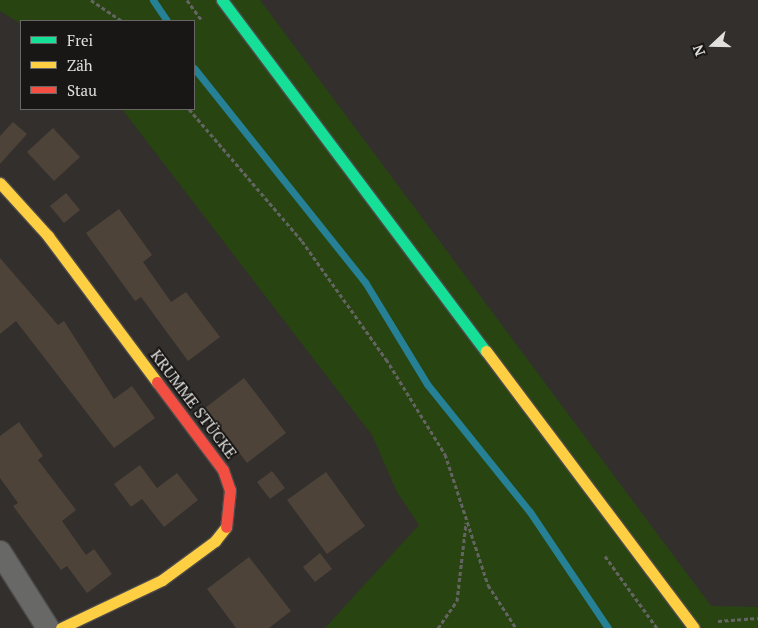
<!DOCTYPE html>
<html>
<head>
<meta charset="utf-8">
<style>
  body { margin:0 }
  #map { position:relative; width:758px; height:628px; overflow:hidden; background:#322f2d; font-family:"PT Serif",serif }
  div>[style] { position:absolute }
  .green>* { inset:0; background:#284511 }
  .stream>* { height:7px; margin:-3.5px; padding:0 3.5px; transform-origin:3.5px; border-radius:3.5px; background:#278196 }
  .building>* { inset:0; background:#4e4338 }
  .path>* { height:3px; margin-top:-1.5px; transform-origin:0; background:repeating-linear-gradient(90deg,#646463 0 4px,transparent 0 6.5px) }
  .roads { filter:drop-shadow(1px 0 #4d4b4a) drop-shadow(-1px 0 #4d4b4a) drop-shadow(0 1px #4d4b4a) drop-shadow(0 -1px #4d4b4a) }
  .street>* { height:22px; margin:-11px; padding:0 11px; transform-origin:11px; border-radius:11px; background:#686867 }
  .fast>* { height:11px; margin:-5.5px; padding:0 5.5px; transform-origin:5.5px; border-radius:5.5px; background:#16e098 }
  .slow>* { height:11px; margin:-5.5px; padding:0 5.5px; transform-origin:5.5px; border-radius:5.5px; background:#ffcf43 }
  .jam>* { height:11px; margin:-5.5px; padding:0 5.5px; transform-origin:5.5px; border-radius:5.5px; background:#f24e42 }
  span { translate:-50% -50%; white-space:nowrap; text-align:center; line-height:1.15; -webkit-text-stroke:4px #191716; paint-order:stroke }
  .street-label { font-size:16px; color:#e2e0de }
  .legend { position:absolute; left:20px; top:20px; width:175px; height:90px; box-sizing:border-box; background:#191716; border:1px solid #696766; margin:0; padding:6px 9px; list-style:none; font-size:15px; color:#e2e0de }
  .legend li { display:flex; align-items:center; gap:10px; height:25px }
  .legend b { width:25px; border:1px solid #696766 }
  .north { position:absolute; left:688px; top:20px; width:50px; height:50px; -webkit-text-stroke:4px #191716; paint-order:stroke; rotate:249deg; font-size:14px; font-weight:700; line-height:20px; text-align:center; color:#e2e0de }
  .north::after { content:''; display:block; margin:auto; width:18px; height:22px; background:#e2e0de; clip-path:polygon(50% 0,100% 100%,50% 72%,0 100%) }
</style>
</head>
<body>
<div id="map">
  <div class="green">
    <i style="clip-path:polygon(0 0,260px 0,711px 606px,758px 607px,758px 628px,325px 628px,419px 525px,397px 492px,372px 435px,122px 109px,194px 109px,194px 21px,21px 24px,0 11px)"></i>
  </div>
  <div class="stream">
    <i style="left:153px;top:0;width:25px;rotate:56deg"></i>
    <i style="left:194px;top:68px;width:274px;rotate:51.4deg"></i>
    <i style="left:365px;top:282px;width:119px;rotate:58.7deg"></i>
    <i style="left:427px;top:384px;width:164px;rotate:51.2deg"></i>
    <i style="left:530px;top:512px;width:140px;rotate:56.1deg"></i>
  </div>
  <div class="building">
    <i style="clip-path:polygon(13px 122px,27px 134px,0 164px,0 136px)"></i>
    <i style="clip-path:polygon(53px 128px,80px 157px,54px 181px,27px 152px)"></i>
    <i style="clip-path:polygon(66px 193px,80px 210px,64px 223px,50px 206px)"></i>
    <i style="clip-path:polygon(119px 209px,152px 255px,143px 262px,171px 302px,186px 292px,220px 337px,188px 361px,141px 297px,135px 301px,86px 233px)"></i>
    <i style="clip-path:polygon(0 258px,58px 325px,64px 321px,114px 399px,132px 386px,155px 418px,114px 448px,16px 321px,0 334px)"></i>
    <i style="clip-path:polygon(244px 378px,286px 433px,247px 463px,205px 408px)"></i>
    <i style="clip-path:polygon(19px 422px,43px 456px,38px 460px,76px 510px,62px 521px,86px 555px,94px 549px,112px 574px,87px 593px,67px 566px,61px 570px,13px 506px,18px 503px,0 478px,0 436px)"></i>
    <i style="clip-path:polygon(140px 465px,157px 488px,177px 473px,198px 500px,164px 527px,142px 499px,131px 507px,114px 484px)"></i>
    <i style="clip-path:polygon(272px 471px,285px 488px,270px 499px,257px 482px)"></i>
    <i style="clip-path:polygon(326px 472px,365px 526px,327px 554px,287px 500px)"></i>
    <i style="clip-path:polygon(320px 553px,332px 569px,315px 582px,303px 567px)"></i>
    <i style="clip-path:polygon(249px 557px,291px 611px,269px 628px,236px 628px,207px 589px)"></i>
  </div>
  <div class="path">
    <i style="left:91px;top:0;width:37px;rotate:34deg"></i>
    <i style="left:187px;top:0;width:24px;rotate:54deg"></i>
    <i style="left:189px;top:109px;width:174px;rotate:49.4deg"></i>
    <i style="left:302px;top:241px;width:145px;rotate:54.6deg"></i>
    <i style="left:386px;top:359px;width:112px;rotate:58.2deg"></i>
    <i style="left:445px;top:454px;width:138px;rotate:71.8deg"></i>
    <i style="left:488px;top:585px;width:51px;rotate:56.9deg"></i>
    <i style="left:605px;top:556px;width:89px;rotate:54.2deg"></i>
    <i style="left:718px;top:621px;width:40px;rotate:-4.3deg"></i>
    <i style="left:438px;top:628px;width:33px;rotate:-55deg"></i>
    <i style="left:457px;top:601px;width:79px;rotate:-83.4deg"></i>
  </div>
  <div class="roads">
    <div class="street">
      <i style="left:0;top:552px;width:90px;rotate:57.7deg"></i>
    </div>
    <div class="fast">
      <i style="left:222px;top:0;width:439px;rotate:53.1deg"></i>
    </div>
    <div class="slow">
      <i style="left:0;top:183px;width:72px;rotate:47.8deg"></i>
      <i style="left:48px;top:236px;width:182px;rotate:53.3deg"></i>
      <i style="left:486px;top:351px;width:346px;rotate:53.1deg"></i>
      <i style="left:61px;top:628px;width:112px;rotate:-25.4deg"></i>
      <i style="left:162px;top:580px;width:66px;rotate:-36.3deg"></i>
      <i style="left:215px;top:541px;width:18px;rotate:-52deg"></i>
    </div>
    <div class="jam">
      <i style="left:157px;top:382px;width:110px;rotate:53.1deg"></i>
      <i style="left:223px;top:470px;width:21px;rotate:71deg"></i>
      <i style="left:230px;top:490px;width:37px;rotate:96deg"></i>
    </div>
  </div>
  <div class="street-label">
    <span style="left:194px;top:404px;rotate:53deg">KRUMME STÜCKE</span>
  </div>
  <ul class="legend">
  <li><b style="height:6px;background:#16e098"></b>Frei</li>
  <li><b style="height:6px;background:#ffcf43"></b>Zäh</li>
  <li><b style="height:6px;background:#f24e42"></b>Stau</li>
  </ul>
  <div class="north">N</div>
</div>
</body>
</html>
